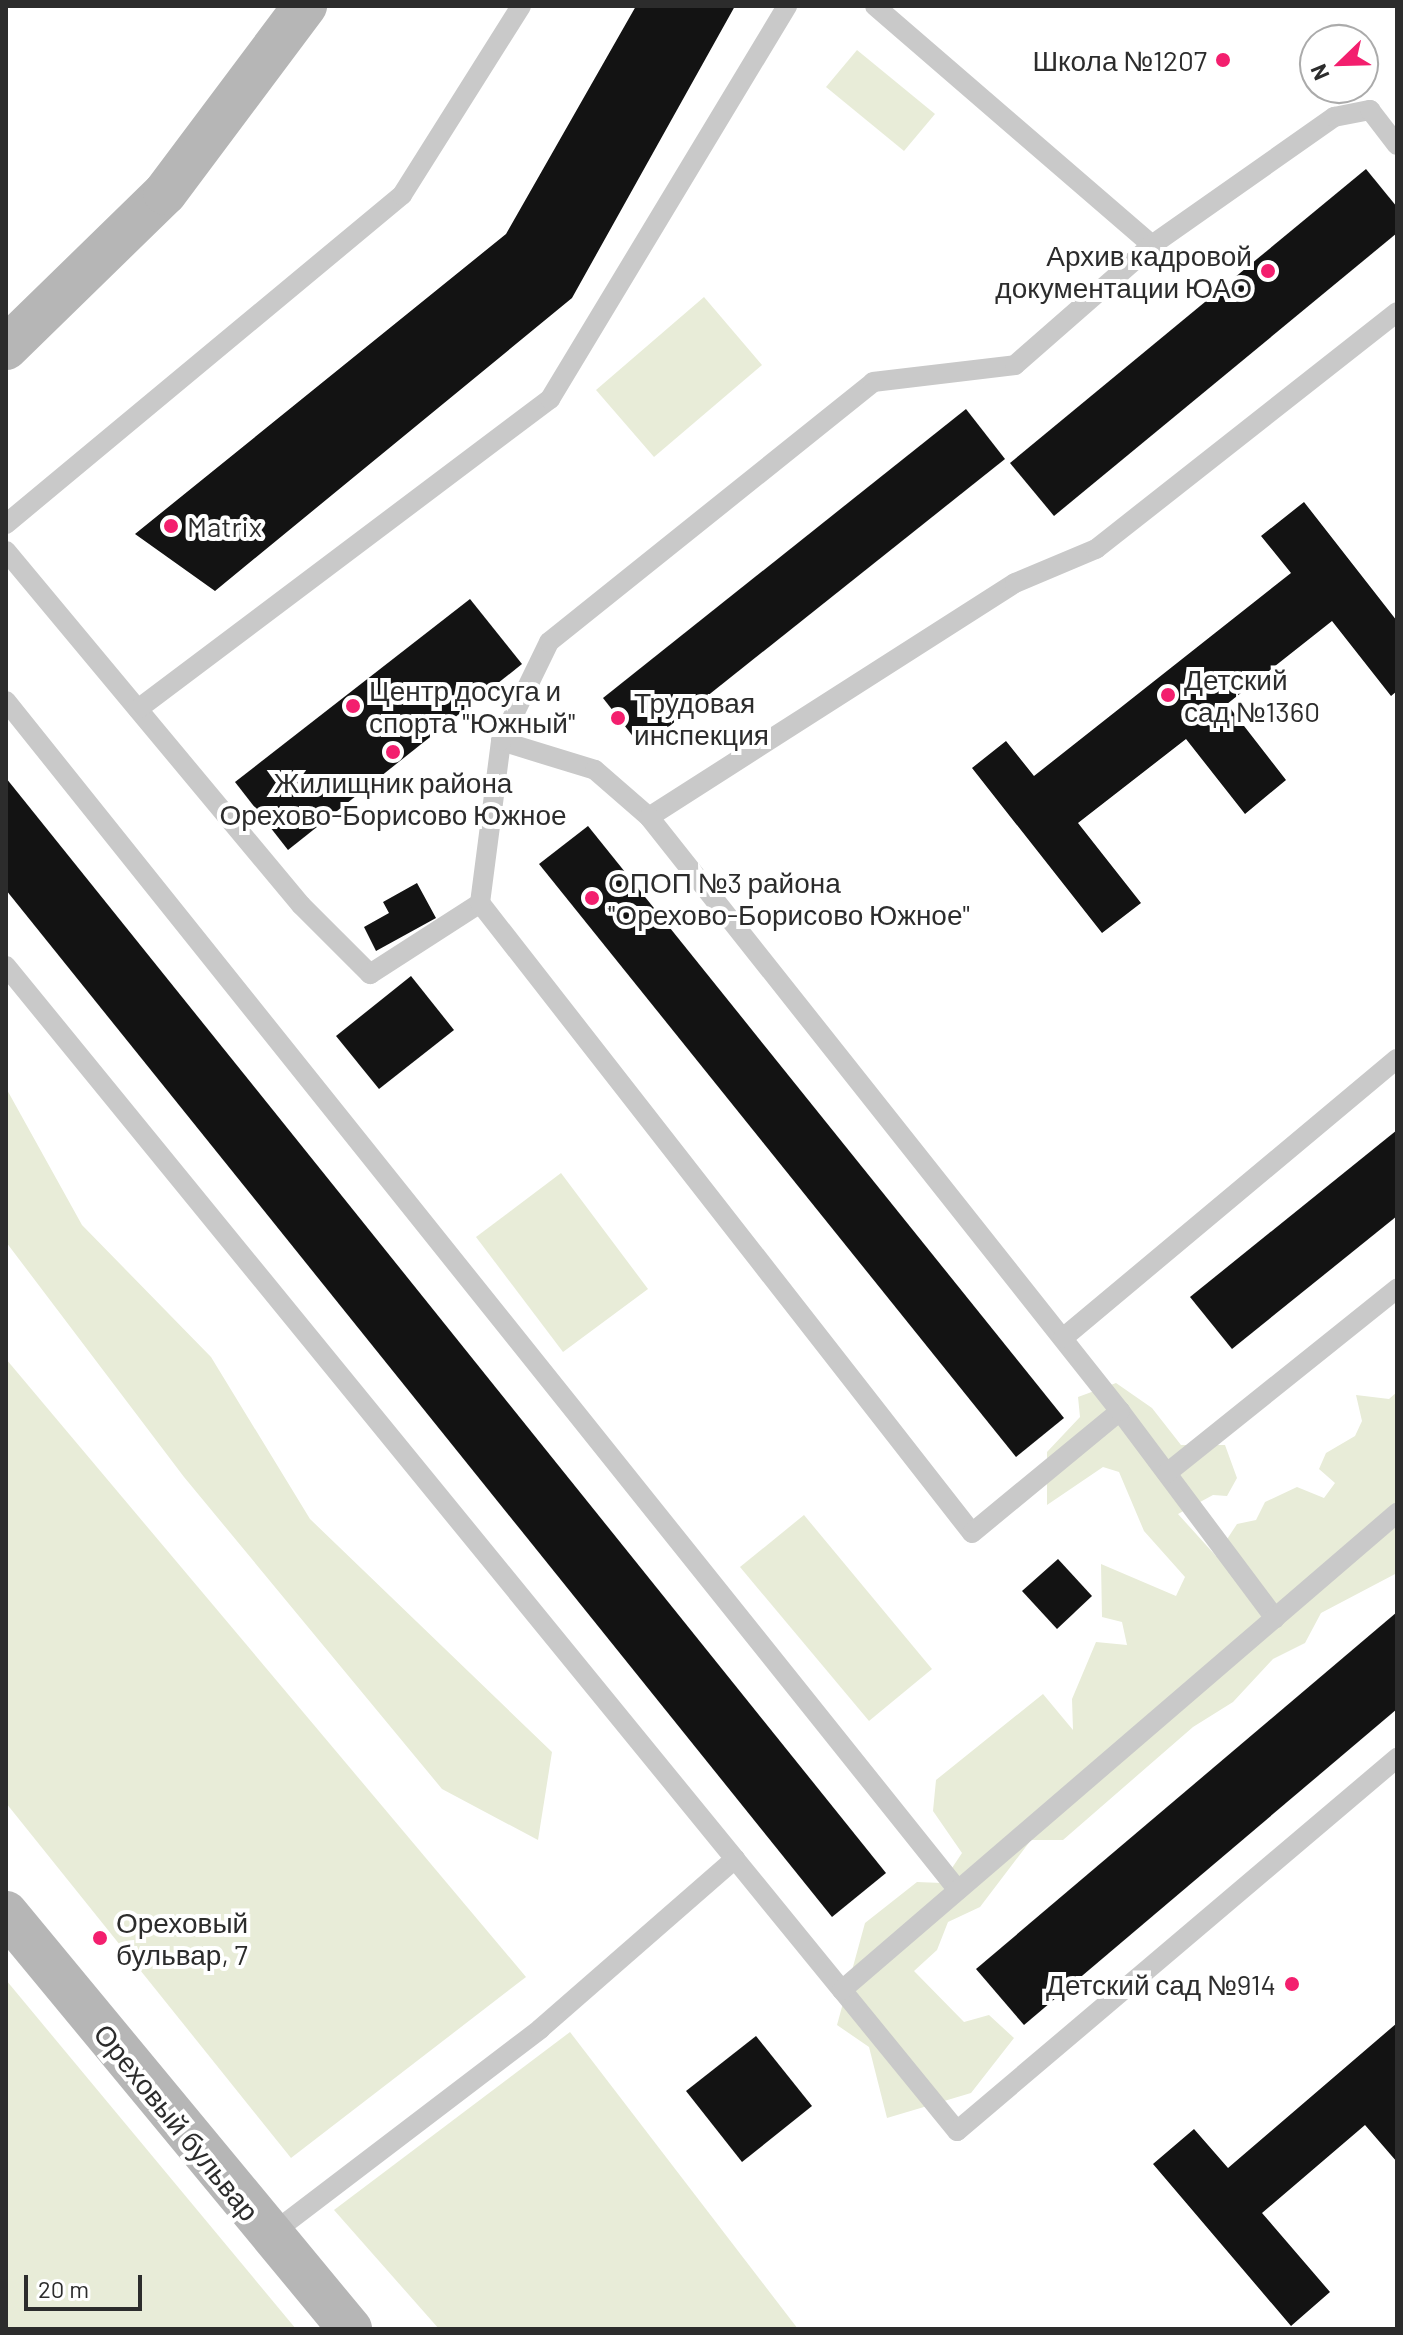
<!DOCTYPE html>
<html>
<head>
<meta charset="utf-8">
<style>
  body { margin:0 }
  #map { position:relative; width:1403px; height:2335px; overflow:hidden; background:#fff; font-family:Barlow,sans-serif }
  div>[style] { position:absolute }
  .green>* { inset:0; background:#e8ecd8 }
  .building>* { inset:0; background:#131313 }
  .lane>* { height:20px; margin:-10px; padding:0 10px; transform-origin:10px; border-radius:10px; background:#c9c9c9 }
  .secondary>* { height:44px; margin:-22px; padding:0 22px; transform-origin:22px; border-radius:22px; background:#b6b6b6 }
  .dots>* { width:22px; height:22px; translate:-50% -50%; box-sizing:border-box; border:4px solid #fff; border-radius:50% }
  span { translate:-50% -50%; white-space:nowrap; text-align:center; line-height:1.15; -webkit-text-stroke:8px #fff; paint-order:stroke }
  .poi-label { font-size:28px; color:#2c2c2c }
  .right { translate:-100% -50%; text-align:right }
  .left { translate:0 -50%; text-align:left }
  .street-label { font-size:28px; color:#2c2c2c }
  .frame { position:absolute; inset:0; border:8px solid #2c2c2c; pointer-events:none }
  .north { position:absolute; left:1299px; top:24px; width:80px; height:80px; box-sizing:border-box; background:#fff; border:2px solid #ababab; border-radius:50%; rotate:247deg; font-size:22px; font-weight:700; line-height:32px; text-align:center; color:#2c2c2c }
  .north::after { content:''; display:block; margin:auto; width:28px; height:36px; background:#f31f6e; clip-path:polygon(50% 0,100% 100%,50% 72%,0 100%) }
  .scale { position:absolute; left:24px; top:2275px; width:118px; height:36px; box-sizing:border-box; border:4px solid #2c2c2c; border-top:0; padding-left:10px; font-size:24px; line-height:28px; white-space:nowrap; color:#2c2c2c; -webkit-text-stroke:6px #fff; paint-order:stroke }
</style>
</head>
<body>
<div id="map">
  <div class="green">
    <i style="clip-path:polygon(857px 50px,935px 114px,904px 151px,826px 87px)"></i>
    <i style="clip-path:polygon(704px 297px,762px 365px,654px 457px,596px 390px)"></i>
    <i style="clip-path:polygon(6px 1088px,82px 1225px,211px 1357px,310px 1519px,552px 1752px,538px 1840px,442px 1789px,184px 1477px,6px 1242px)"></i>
    <i style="clip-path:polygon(561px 1173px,648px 1289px,563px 1352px,476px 1237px)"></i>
    <i style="clip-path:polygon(6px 1359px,526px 1977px,291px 2158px,6px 1803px)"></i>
    <i style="clip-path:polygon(1116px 1383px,1152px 1408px,1181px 1445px,1225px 1445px,1237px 1478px,1227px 1496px,1213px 1495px,1178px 1514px,1216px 1556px,1237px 1524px,1256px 1520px,1265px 1502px,1297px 1487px,1324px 1498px,1335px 1483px,1319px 1469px,1326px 1453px,1355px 1436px,1362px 1421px,1356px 1395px,1389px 1399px,1397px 1392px,1397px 1573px,1321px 1613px,1305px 1643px,1273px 1659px,1233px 1702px,1193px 1727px,1063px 1840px,1031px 1840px,980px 1907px,948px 1922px,937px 1950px,914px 1971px,964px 2022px,989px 2015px,1014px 2038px,971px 2093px,887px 2118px,869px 2047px,837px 2025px,865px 1923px,917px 1882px,942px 1883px,962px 1853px,933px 1811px,936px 1780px,1043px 1694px,1073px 1730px,1072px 1699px,1096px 1642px,1127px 1645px,1122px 1622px,1102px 1617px,1101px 1564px,1176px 1596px,1185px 1577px,1144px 1531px,1119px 1472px,1103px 1467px,1047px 1505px,1047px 1452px,1080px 1417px,1078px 1397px)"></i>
    <i style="clip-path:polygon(804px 1515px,932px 1669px,869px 1721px,740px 1567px)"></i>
    <i style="clip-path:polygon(6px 1980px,296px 2329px,6px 2329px)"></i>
    <i style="clip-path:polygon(570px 2032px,798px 2329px,439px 2329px,334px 2210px)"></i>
  </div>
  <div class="building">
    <i style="clip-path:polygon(636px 6px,735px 6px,572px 298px,215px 591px,135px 534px,506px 234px)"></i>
    <i style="clip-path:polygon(1366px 169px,1397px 207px,1397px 233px,1054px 516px,1010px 463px)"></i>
    <i style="clip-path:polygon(966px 409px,1005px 459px,642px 748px,603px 698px)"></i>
    <i style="clip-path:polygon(1304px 502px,1397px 621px,1397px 691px,1391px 696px,1332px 621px,1227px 704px,1286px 780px,1245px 814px,1186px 739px,1078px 823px,1141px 903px,1102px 933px,972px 768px,1006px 741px,1034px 776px,1291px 573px,1261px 536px)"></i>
    <i style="clip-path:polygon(470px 599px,522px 664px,288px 850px,235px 782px)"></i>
    <i style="clip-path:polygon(6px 778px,886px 1873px,832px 1917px,6px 890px)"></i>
    <i style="clip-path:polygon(588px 826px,1064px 1418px,1016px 1457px,539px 864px)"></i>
    <i style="clip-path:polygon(417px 883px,436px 918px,376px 951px,364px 927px,389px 913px,383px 902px)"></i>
    <i style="clip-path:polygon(411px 976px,454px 1030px,379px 1089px,336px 1036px)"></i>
    <i style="clip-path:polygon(1397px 1130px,1397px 1216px,1232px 1349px,1190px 1297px)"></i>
    <i style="clip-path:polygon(1058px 1559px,1092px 1596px,1057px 1629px,1022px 1591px)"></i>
    <i style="clip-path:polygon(1397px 1612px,1397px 1709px,1024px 2025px,976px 1969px)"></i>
    <i style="clip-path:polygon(1397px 2023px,1397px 2162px,1365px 2125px,1262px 2213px,1330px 2292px,1291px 2326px,1153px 2164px,1194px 2129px,1228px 2168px)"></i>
    <i style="clip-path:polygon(756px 2036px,812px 2106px,742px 2162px,686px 2091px)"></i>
  </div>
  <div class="lane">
    <i style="left:875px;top:6px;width:366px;rotate:40.8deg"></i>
    <i style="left:6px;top:524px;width:515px;rotate:-39.72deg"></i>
    <i style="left:402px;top:195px;width:223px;rotate:-57.8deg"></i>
    <i style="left:6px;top:551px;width:461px;rotate:50.2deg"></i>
    <i style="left:301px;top:905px;width:98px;rotate:45deg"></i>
    <i style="left:370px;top:974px;width:131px;rotate:-32.8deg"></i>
    <i style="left:480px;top:903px;width:799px;rotate:52.01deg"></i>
    <i style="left:972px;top:1533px;width:192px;rotate:-39.5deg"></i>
    <i style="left:1120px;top:1411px;width:259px;rotate:53.2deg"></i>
    <i style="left:6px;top:701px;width:1523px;rotate:51.32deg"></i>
    <i style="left:138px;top:709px;width:516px;rotate:-36.96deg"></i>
    <i style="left:550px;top:399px;width:459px;rotate:-58.9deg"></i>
    <i style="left:501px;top:741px;width:98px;rotate:17.1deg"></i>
    <i style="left:595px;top:770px;width:72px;rotate:41deg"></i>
    <i style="left:649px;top:817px;width:434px;rotate:-32.6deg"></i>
    <i style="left:1015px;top:583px;width:88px;rotate:-22.8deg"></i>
    <i style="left:1096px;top:549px;width:383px;rotate:-38.2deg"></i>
    <i style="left:649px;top:817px;width:758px;rotate:51.59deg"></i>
    <i style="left:480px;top:903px;width:163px;rotate:-82.6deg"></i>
    <i style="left:501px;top:741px;width:110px;rotate:-64.1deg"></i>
    <i style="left:549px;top:642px;width:415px;rotate:-38.7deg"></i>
    <i style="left:873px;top:382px;width:143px;rotate:-6.8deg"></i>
    <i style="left:1015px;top:365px;width:182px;rotate:-41.2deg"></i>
    <i style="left:1152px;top:245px;width:223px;rotate:-35.1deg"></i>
    <i style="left:1334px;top:117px;width:37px;rotate:-11deg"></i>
    <i style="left:1370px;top:110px;width:44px;rotate:52.4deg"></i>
    <i style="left:6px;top:966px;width:1153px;rotate:50.77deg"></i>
    <i style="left:1063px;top:1338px;width:435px;rotate:-39.9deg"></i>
    <i style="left:1167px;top:1473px;width:295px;rotate:-38.7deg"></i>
    <i style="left:842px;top:1990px;width:182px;rotate:50.8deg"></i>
    <i style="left:957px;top:2131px;width:577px;rotate:-40.29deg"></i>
    <i style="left:270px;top:2235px;width:340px;rotate:-37.3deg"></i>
    <i style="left:540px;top:2029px;width:259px;rotate:-41.1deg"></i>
    <i style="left:735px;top:1859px;width:169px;rotate:50.8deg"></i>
    <i style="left:842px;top:1990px;width:732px;rotate:-40.68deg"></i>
  </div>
  <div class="secondary">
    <i style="left:6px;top:348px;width:222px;rotate:-44.3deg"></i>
    <i style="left:165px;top:193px;width:234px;rotate:-53.2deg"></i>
    <i style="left:6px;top:1913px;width:540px;rotate:50.41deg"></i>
  </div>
  <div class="dots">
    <i style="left:1223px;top:60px;background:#f31f6e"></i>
    <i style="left:1268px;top:271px;background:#f31f6e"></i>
    <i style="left:171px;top:526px;background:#f31f6e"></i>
    <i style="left:1168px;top:695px;background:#f31f6e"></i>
    <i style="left:353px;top:706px;background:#f31f6e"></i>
    <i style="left:618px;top:718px;background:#f31f6e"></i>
    <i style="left:393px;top:752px;background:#f31f6e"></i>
    <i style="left:592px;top:898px;background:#f31f6e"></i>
    <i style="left:100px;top:1938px;background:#f31f6e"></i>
    <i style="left:1292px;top:1984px;background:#f31f6e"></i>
  </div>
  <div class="poi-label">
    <span class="right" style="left:1207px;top:60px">Школа №1207</span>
    <span class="right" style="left:1252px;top:271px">Архив кадровой<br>документации ЮАО</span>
    <span class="left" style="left:187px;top:526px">Matrix</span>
    <span class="left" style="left:1184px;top:695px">Детский<br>сад №1360</span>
    <span class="left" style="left:369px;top:706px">Центр досуга и<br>спорта "Южный"</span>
    <span class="left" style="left:634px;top:718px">Трудовая<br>инспекция</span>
    <span style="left:393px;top:798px">Жилищник района<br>Орехово-Борисово Южное</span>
    <span class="left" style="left:608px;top:898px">ОПОП №3 района<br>"Орехово-Борисово Южное"</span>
    <span class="left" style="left:116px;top:1938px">Ореховый<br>бульвар, 7</span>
    <span class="right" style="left:1276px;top:1984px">Детский сад №914</span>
  </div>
  <div class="street-label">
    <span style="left:177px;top:2122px;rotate:51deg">Ореховый бульвар</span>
  </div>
  <div class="frame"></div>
  <div class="north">N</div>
  <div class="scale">20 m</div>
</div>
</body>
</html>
